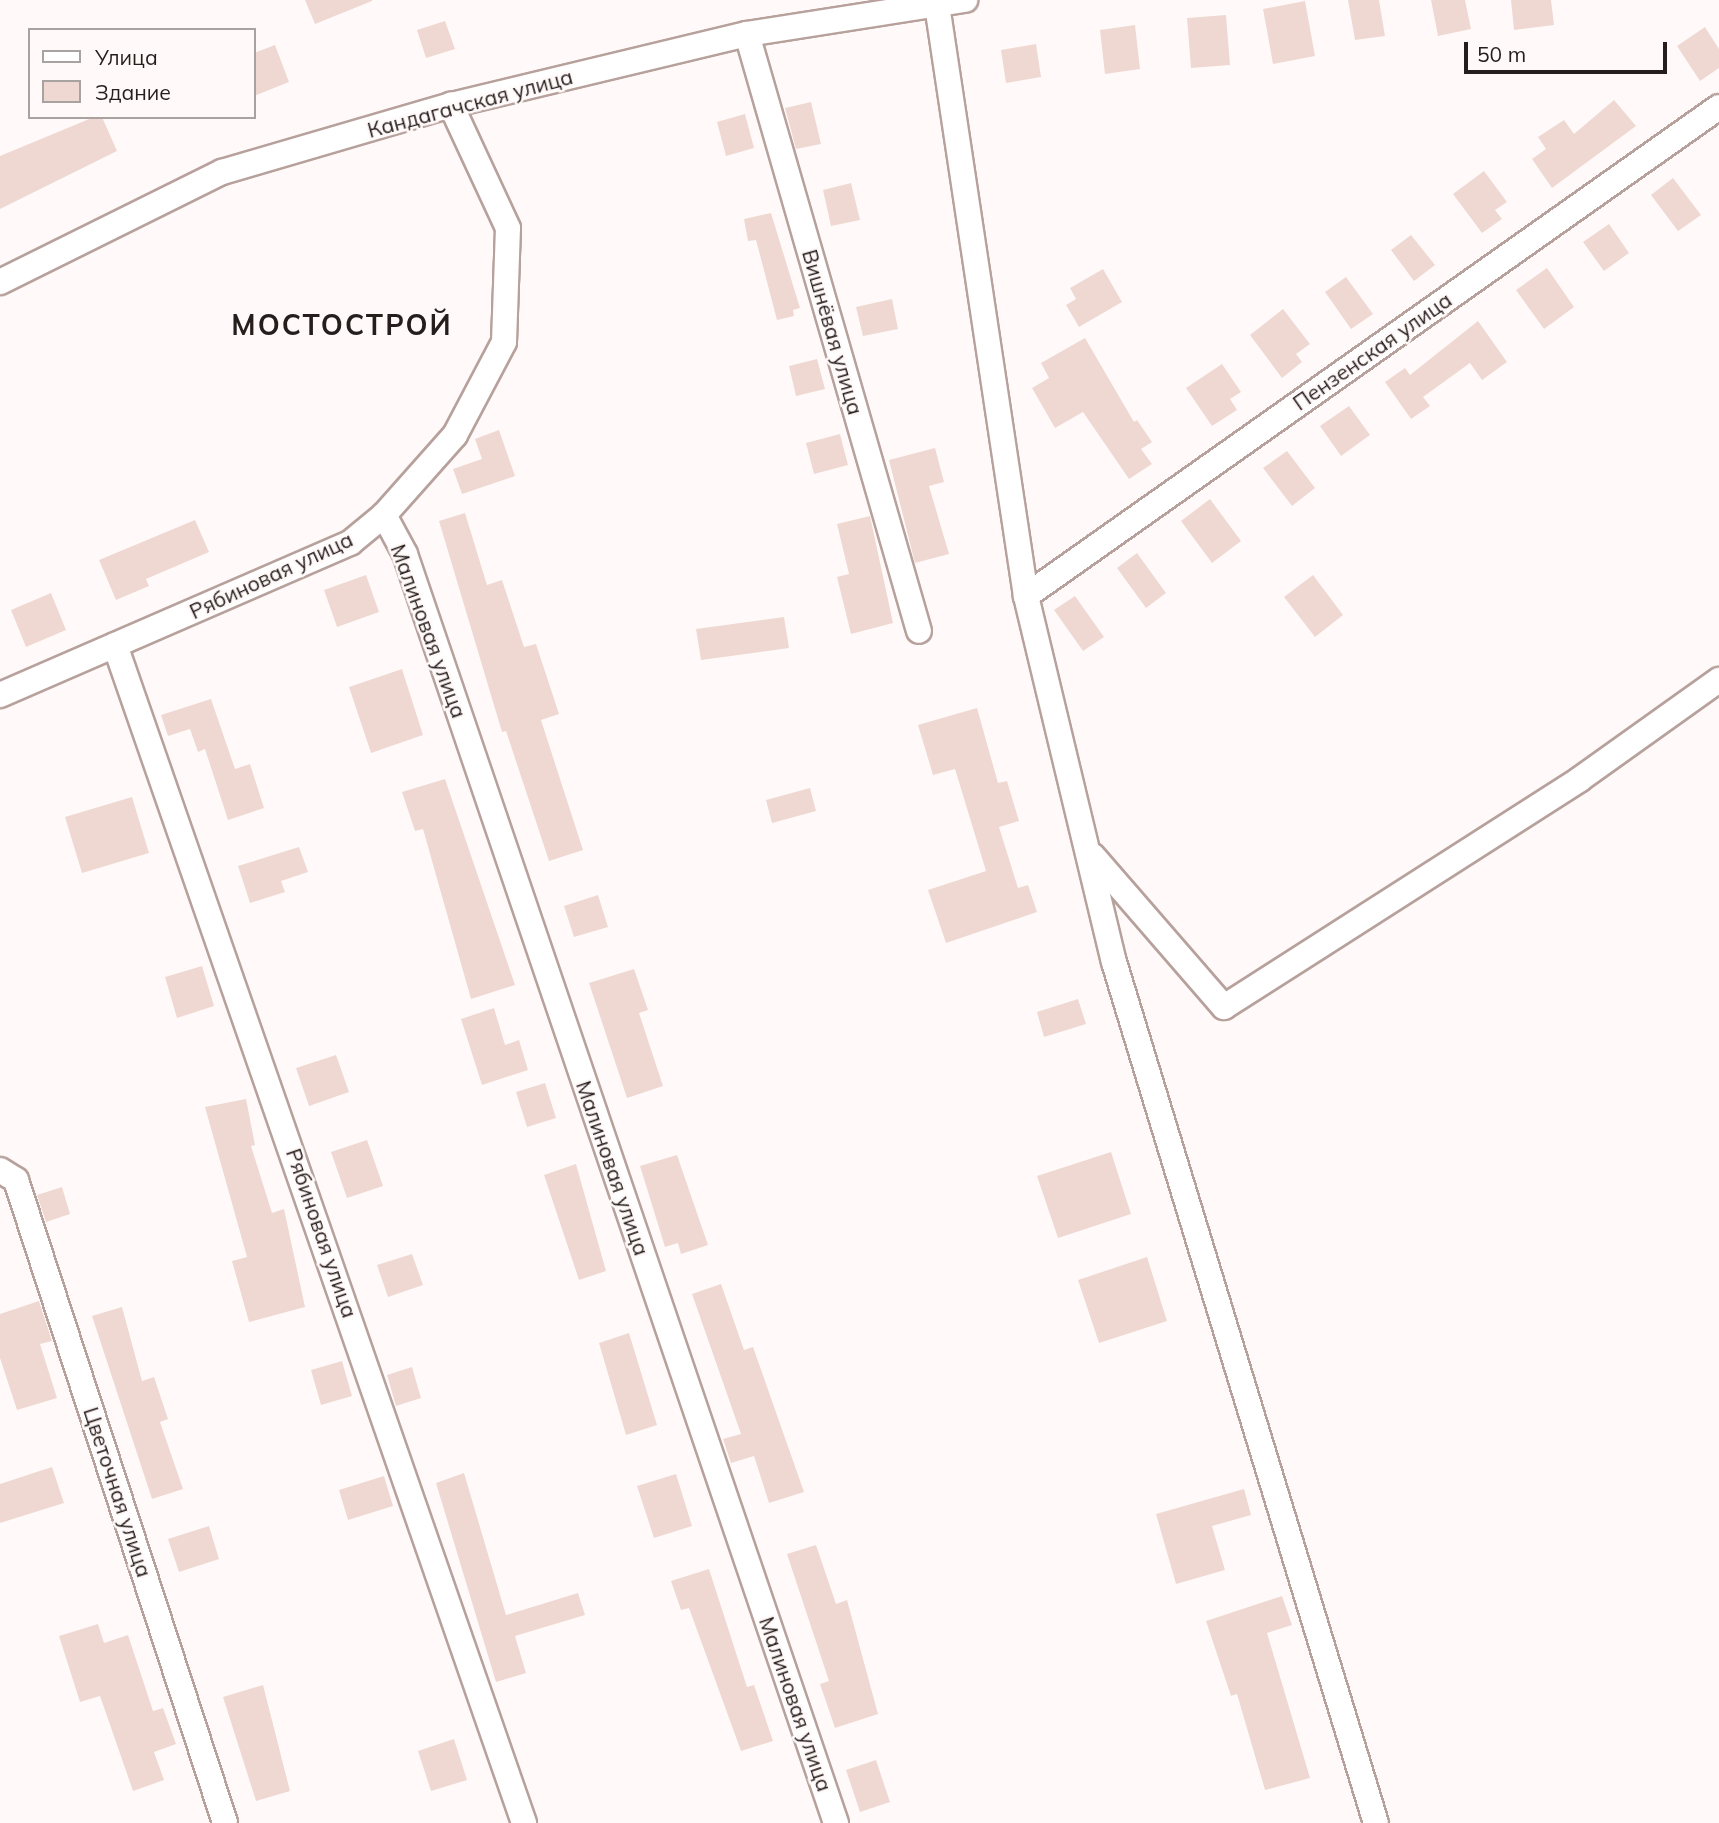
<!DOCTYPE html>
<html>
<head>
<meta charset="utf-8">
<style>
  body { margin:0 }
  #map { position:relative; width:1719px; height:1823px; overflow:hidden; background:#fffaf9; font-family:Mulish,sans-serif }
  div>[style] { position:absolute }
  .building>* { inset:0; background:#efd8d2 }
  .roads { filter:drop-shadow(2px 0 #b7a19c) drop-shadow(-2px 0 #b7a19c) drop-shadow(0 2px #b7a19c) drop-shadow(0 -2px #b7a19c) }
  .minor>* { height:24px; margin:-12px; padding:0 12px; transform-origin:12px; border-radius:12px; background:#fff }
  span { translate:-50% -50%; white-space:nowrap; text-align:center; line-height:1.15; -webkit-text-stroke:5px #fffaf9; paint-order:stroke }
  .street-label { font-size:21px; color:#261e1c }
  .district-label { font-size:28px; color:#261e1c; font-weight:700; letter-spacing:2px }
  .legend { position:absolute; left:28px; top:28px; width:228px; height:91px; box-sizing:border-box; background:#fffaf9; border:2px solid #a8a2a1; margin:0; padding:9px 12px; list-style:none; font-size:21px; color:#261e1c }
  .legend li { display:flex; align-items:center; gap:14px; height:35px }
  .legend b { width:35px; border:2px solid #a8a2a1 }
  .scale { position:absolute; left:1464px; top:42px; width:203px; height:32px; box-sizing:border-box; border:4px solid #261e1c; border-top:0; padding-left:9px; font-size:21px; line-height:24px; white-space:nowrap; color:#261e1c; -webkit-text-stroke:5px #fffaf9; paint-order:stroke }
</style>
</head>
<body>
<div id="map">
  <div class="building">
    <i style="clip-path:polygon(305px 0,372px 0,372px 1px,315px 24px)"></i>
    <i style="clip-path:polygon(1348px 0,1379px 0,1385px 36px,1355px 40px)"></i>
    <i style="clip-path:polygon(1431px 0,1465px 0,1471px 29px,1438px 36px)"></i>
    <i style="clip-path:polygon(1511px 0,1551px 0,1554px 25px,1514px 30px)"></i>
    <i style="clip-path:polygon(1305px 1px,1315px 56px,1273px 64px,1263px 9px)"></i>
    <i style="clip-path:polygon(1226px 15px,1230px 65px,1191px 68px,1187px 18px)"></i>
    <i style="clip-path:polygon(445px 21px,455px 49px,426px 58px,417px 30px)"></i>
    <i style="clip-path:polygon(1135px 25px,1140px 69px,1105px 74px,1100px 30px)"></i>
    <i style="clip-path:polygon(1705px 27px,1719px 49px,1719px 68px,1700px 81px,1677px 46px)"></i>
    <i style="clip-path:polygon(1036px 44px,1041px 77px,1006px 83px,1001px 50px)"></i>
    <i style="clip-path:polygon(275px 45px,289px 82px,254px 96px,254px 53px)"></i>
    <i style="clip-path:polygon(1614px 100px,1636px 126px,1552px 188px,1532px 159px,1546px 149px,1538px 137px,1564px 120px,1574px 134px)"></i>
    <i style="clip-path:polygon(811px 102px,821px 144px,796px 149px,785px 108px)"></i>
    <i style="clip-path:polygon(745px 114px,754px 148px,726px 156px,717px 122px)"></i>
    <i style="clip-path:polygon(94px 117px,102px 117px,117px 151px,0 209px,0 156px)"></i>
    <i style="clip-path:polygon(1484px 171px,1507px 202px,1495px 210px,1502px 219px,1482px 233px,1453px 194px)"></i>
    <i style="clip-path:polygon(1673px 178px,1701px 215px,1678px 231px,1651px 195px)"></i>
    <i style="clip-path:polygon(851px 183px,860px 220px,831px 226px,823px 190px)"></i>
    <i style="clip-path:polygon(771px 213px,800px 308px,793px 310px,794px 316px,777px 320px,756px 240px,748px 241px,744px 219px)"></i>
    <i style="clip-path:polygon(1609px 224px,1629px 253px,1604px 271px,1583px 242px)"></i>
    <i style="clip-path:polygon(1411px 235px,1435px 265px,1414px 281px,1391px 250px)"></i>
    <i style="clip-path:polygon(1547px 268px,1574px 307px,1544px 329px,1516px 290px)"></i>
    <i style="clip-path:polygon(1103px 269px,1122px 302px,1079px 327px,1066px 305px,1076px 299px,1070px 288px)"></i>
    <i style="clip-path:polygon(1346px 277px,1373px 314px,1351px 329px,1325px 292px)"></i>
    <i style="clip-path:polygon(892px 299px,898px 329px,863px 336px,856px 307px)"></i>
    <i style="clip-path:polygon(1283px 309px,1310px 344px,1296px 354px,1302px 362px,1282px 378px,1250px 335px)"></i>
    <i style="clip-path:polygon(1478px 321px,1507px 362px,1482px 380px,1470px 363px,1423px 397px,1430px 406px,1411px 419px,1385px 382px,1405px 368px,1410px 375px)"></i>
    <i style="clip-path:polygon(1085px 338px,1134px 422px,1137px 420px,1152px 442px,1141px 449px,1152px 464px,1129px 479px,1083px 412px,1055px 428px,1032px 388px,1049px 378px,1041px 363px)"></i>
    <i style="clip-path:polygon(817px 359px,825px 389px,796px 396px,789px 366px)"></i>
    <i style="clip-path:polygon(1222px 364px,1241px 392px,1230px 399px,1237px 410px,1212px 426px,1186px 388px)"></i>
    <i style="clip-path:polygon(1349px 406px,1370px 435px,1341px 456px,1320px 426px)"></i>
    <i style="clip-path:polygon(499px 430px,515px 476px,462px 494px,453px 469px,482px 459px,475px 439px)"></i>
    <i style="clip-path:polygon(840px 434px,848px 465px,814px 474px,806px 443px)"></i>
    <i style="clip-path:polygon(935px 448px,944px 482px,929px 486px,949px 554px,915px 563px,889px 460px)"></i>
    <i style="clip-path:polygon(1287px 451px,1315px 488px,1292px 506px,1263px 468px)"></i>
    <i style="clip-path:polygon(1210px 499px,1241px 541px,1212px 563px,1181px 521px)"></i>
    <i style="clip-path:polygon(465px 513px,487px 585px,502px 580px,524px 647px,536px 644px,559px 714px,541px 720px,583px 850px,549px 861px,506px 731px,502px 732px,439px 521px)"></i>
    <i style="clip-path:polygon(870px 516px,893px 623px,851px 634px,837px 577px,849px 574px,837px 524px)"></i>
    <i style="clip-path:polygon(195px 520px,209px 552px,146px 579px,149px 586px,116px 600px,99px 560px)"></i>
    <i style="clip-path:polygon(1137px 553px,1166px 593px,1146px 608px,1117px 568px)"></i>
    <i style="clip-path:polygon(366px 575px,379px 612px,337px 627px,324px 590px)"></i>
    <i style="clip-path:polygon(1313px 575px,1343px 615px,1315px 637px,1284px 597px)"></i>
    <i style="clip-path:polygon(51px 593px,66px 630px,26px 647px,11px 610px)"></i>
    <i style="clip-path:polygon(1075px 596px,1104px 637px,1083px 651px,1054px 610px)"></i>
    <i style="clip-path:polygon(784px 617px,789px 648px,701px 660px,696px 629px)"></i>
    <i style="clip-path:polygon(402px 669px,423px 735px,371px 753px,349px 687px)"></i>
    <i style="clip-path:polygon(211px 699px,235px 769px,250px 764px,264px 808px,228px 820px,205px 749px,198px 752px,190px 729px,168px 736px,161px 715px)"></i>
    <i style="clip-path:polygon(977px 708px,998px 783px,1007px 781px,1019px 821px,999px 827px,1018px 888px,1028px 885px,1037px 912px,946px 943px,928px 890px,986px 871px,955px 769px,933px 775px,918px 725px)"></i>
    <i style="clip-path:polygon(445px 779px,515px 985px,471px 999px,423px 829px,415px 831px,402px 792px)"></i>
    <i style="clip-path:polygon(810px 788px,816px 811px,772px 823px,766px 800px)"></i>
    <i style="clip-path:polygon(132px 797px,149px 853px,82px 873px,65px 817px)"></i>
    <i style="clip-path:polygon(299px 847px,308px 872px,281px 881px,285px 892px,250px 903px,238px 866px)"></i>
    <i style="clip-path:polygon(598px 895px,608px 927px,574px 937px,564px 906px)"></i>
    <i style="clip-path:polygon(202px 966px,214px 1006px,177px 1018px,165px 977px)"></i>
    <i style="clip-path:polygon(634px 969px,648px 1010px,639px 1013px,663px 1086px,627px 1098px,589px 983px)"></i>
    <i style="clip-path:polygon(1078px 999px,1086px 1024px,1044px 1037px,1037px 1012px)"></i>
    <i style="clip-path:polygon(494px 1008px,505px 1045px,519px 1040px,528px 1070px,482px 1085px,461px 1019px)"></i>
    <i style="clip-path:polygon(336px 1055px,349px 1092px,309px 1106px,296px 1068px)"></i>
    <i style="clip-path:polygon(545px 1083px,556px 1118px,527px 1127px,516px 1092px)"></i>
    <i style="clip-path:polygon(246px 1099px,255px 1145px,251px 1146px,272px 1213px,284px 1209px,305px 1307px,249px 1322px,232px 1261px,247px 1257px,205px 1107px)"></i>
    <i style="clip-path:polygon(367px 1140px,383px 1186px,347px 1198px,331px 1152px)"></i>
    <i style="clip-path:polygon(1111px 1152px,1131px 1214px,1058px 1238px,1037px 1176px)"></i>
    <i style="clip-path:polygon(677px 1155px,708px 1245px,681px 1254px,678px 1243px,665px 1247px,640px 1166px)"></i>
    <i style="clip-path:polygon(576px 1164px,606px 1271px,579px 1280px,544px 1175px)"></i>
    <i style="clip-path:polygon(62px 1187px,70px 1214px,46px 1222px,37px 1195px)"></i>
    <i style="clip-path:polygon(412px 1254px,423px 1285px,388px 1297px,377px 1265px)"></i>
    <i style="clip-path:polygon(1147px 1257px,1167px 1321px,1099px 1343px,1078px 1280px)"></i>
    <i style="clip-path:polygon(721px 1284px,744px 1350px,753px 1347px,804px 1492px,769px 1503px,754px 1456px,731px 1463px,723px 1439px,741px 1434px,692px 1294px)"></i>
    <i style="clip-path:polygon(39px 1301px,52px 1341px,40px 1344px,57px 1398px,17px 1410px,0 1358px,0 1314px)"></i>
    <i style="clip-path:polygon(122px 1307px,142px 1381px,154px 1377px,168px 1419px,160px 1422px,183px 1489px,152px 1499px,92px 1316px)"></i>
    <i style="clip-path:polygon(629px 1333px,657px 1425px,626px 1435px,599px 1343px)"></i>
    <i style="clip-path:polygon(342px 1361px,352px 1396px,321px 1405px,311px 1370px)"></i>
    <i style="clip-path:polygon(412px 1367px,421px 1398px,396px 1406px,387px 1375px)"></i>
    <i style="clip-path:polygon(52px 1467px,64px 1503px,0 1523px,0 1484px)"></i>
    <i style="clip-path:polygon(464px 1473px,506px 1615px,578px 1593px,585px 1615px,515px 1636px,526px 1673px,496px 1682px,436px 1483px)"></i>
    <i style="clip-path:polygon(676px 1474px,692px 1526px,654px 1538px,637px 1486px)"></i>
    <i style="clip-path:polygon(384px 1476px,393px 1506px,348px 1520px,339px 1490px)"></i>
    <i style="clip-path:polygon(1244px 1489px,1251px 1515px,1212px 1526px,1225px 1570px,1176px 1584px,1156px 1514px)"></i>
    <i style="clip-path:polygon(209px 1526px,219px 1559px,179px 1572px,168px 1539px)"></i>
    <i style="clip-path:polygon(816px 1545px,836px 1604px,847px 1600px,878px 1714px,835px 1728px,820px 1684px,829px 1681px,787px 1554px)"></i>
    <i style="clip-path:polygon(709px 1569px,747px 1687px,754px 1685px,773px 1741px,741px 1751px,689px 1608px,681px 1610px,671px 1581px)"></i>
    <i style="clip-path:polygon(1282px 1596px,1292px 1625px,1267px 1633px,1310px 1778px,1265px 1790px,1237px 1694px,1231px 1696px,1206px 1621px)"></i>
    <i style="clip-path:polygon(98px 1624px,104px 1643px,128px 1635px,153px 1711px,163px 1708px,176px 1744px,154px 1752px,164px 1780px,133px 1791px,100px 1696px,80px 1702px,59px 1636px)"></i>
    <i style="clip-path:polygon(263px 1685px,290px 1791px,256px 1801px,223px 1697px)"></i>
    <i style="clip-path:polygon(454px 1739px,467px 1780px,431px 1791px,418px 1751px)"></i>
    <i style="clip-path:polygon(876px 1760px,890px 1802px,860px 1812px,846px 1770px)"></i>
  </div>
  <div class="roads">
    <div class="minor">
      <i style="left:937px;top:5px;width:598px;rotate:81.44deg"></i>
      <i style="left:1026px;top:596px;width:376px;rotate:76.5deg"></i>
      <i style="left:1114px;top:962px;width:900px;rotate:73.08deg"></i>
      <i style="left:747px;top:34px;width:621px;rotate:73.93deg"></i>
      <i style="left:0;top:282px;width:248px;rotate:-26.4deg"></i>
      <i style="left:222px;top:172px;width:239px;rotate:-16.3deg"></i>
      <i style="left:451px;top:105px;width:304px;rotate:-13.5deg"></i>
      <i style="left:747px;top:34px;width:221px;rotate:-8.9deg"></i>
      <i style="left:384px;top:515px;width:44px;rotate:61.7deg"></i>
      <i style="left:405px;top:554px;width:1340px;rotate:71.24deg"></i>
      <i style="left:1026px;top:596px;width:848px;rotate:-35.21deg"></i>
      <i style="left:115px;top:645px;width:1247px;rotate:70.85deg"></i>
      <i style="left:0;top:695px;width:382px;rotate:-23.5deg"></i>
      <i style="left:350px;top:543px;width:44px;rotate:-39.5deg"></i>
      <i style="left:384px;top:515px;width:107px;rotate:-48.4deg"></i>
      <i style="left:455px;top:435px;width:105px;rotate:-62.2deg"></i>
      <i style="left:504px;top:342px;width:114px;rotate:-88deg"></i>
      <i style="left:508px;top:228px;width:136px;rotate:-114.9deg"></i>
      <i style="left:1093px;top:856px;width:200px;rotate:49.1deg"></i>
      <i style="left:1224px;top:1007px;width:423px;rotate:-32.6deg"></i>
      <i style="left:1580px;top:779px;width:171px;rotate:-35.5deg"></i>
      <i style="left:0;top:1170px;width:19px;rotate:32deg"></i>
      <i style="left:16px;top:1180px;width:676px;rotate:71.99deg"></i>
    </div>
  </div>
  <div class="street-label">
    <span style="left:470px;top:103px;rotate:-15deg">Кандагачская улица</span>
    <span style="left:833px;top:332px;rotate:74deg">Вишнёвая улица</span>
    <span style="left:1372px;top:351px;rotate:-35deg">Пензенская улица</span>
    <span style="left:271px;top:575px;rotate:-25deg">Рябиновая улица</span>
    <span style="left:429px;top:631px;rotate:70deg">Малиновая улица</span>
    <span style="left:613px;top:1168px;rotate:71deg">Малиновая улица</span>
    <span style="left:322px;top:1233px;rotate:71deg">Рябиновая улица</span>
    <span style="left:118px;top:1492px;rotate:72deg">Цветочная улица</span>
    <span style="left:796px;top:1704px;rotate:71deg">Малиновая улица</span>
  </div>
  <div class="district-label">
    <span style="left:342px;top:325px">МОСТОСТРОЙ</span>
  </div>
  <ul class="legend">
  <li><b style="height:9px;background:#fff"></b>Улица</li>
  <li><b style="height:19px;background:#efd8d2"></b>Здание</li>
  </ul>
  <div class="scale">50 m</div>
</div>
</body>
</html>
